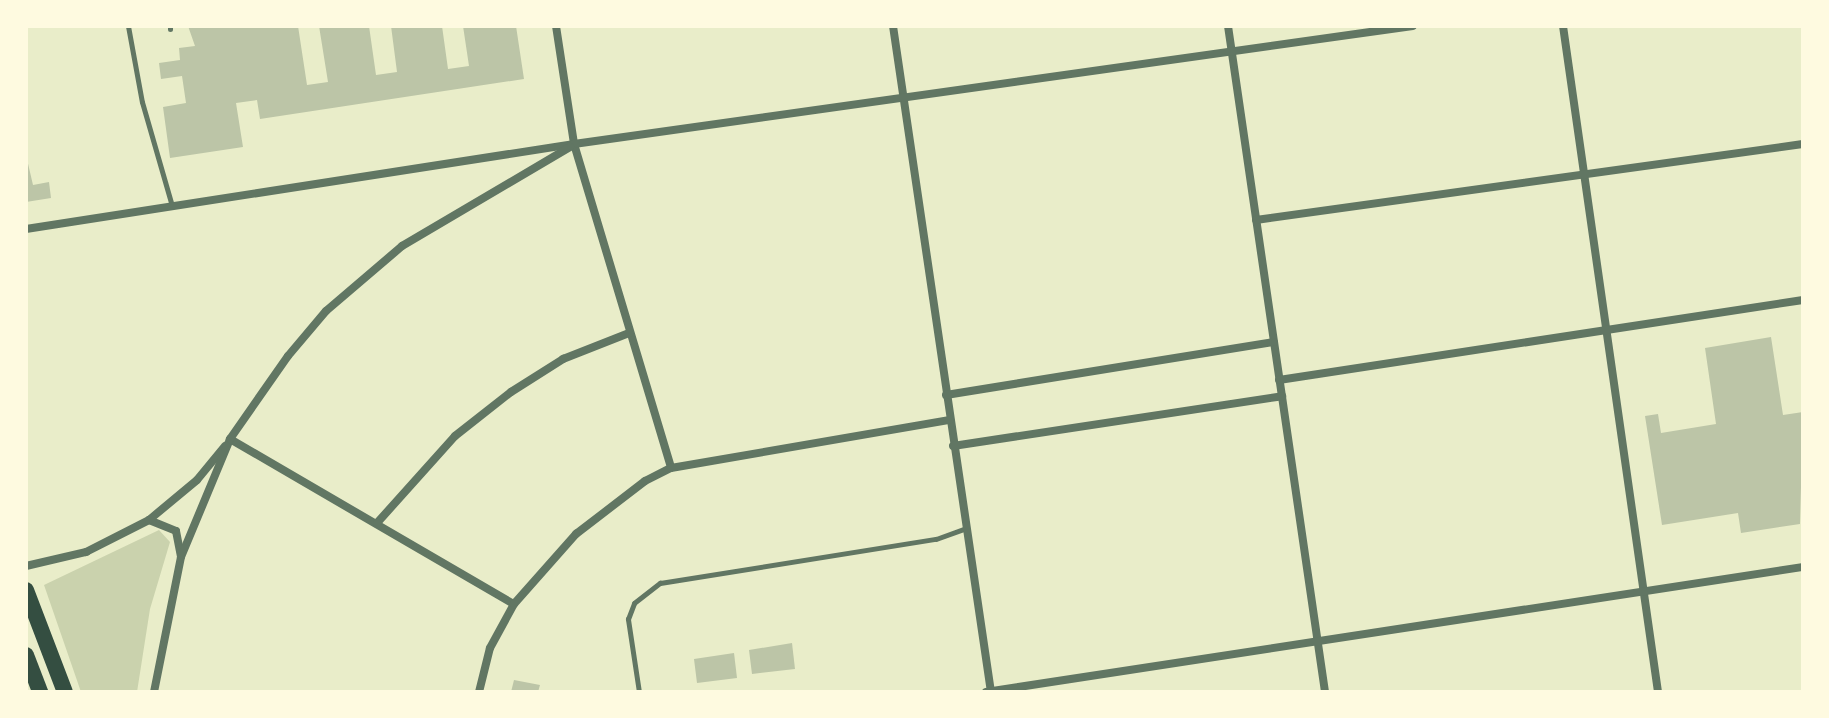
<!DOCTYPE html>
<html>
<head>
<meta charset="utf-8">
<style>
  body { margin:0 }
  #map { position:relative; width:1829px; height:718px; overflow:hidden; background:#e9edc9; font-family:Barlow,sans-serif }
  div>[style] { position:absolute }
  .green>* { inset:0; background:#cad2ad }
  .building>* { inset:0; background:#bcc5a7 }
  .service>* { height:5px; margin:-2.5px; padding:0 2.5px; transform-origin:2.5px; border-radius:2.5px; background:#617663 }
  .minor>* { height:8px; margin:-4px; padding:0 4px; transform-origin:4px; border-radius:4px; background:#617663 }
  .primary>* { height:16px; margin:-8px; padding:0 8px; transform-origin:8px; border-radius:8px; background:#344e41 }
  span { translate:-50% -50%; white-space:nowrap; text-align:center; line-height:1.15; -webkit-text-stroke:6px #fefae0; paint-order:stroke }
  .frame { position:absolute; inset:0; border:28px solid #fefae0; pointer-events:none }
</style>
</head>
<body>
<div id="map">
  <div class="green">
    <i style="clip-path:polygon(159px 530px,170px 542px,150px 609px,137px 692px,81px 692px,44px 585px)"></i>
  </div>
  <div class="building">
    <i style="clip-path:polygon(188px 26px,298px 26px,307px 85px,328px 82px,319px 26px,369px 26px,376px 75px,397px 72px,391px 26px,442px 26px,448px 69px,469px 66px,463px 26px,516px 26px,524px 79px,260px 119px,257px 100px,236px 103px,243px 147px,170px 158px,163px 107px,186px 103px,182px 76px,161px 79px,159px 63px,180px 60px,179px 48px,195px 46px)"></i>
    <i style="clip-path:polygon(26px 155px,33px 185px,49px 182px,51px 198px,26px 202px)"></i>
    <i style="clip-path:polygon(1771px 337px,1783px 415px,1803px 412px,1800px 524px,1741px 533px,1738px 513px,1662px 525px,1645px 416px,1658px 414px,1661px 433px,1716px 424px,1705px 348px)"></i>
    <i style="clip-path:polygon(792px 643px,795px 669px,752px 674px,749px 650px)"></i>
    <i style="clip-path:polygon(734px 653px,737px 678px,697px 683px,694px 659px)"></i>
    <i style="clip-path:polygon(514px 680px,540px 685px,538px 692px,511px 692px)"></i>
  </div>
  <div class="service">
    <i style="left:128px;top:26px;width:77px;rotate:79.6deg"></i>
    <i style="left:142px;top:102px;width:108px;rotate:73.9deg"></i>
    <i style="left:170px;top:26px;width:3px;rotate:90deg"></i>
    <i style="left:639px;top:692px;width:74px;rotate:-98.6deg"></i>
    <i style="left:628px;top:619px;width:17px;rotate:-69deg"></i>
    <i style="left:634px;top:603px;width:33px;rotate:-38deg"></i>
    <i style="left:660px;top:583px;width:279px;rotate:-9.1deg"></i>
    <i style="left:936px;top:539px;width:32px;rotate:-20deg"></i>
  </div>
  <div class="minor">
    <i style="left:556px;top:26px;width:119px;rotate:81.3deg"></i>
    <i style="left:574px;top:144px;width:338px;rotate:73.3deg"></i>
    <i style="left:893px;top:26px;width:673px;rotate:81.63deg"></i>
    <i style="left:1228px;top:26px;width:673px;rotate:81.71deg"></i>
    <i style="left:1563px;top:26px;width:673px;rotate:81.88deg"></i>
    <i style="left:1256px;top:220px;width:552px;rotate:-7.91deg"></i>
    <i style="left:26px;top:229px;width:555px;rotate:-8.82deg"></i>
    <i style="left:574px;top:144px;width:847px;rotate:-8.01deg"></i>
    <i style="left:1279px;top:380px;width:530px;rotate:-8.68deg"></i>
    <i style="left:946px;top:395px;width:332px;rotate:-9.2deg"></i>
    <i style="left:230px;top:439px;width:328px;rotate:30.2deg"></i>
    <i style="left:953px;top:446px;width:333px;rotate:-8.6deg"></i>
    <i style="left:149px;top:520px;width:29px;rotate:22deg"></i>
    <i style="left:176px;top:531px;width:25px;rotate:79deg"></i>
    <i style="left:377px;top:523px;width:117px;rotate:-48.1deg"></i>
    <i style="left:455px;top:436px;width:71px;rotate:-38.2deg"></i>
    <i style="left:511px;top:392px;width:62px;rotate:-32.4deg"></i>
    <i style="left:563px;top:359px;width:71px;rotate:-21.5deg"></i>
    <i style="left:26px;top:566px;width:62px;rotate:-13.1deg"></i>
    <i style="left:86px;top:552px;width:71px;rotate:-26.9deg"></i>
    <i style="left:149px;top:520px;width:62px;rotate:-39.8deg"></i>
    <i style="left:197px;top:480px;width:44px;rotate:-50.5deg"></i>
    <i style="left:154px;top:692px;width:138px;rotate:-78.7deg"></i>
    <i style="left:181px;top:557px;width:128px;rotate:-67.4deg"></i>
    <i style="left:230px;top:439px;width:101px;rotate:-55.1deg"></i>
    <i style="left:288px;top:356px;width:59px;rotate:-49.8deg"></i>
    <i style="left:326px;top:311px;width:100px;rotate:-40.5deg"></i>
    <i style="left:402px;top:246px;width:195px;rotate:-30.5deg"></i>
    <i style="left:479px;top:692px;width:45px;rotate:-76deg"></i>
    <i style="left:490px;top:648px;width:50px;rotate:-61.4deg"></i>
    <i style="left:514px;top:604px;width:94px;rotate:-48.5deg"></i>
    <i style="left:576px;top:534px;width:87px;rotate:-37.5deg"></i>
    <i style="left:645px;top:481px;width:29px;rotate:-27deg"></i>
    <i style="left:671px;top:468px;width:283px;rotate:-9.8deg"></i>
    <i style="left:986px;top:692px;width:827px;rotate:-8.7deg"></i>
  </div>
  <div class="primary">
    <i style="left:26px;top:590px;width:109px;rotate:69.1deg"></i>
    <i style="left:26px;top:655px;width:40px;rotate:69deg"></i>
  </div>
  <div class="frame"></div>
</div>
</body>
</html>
